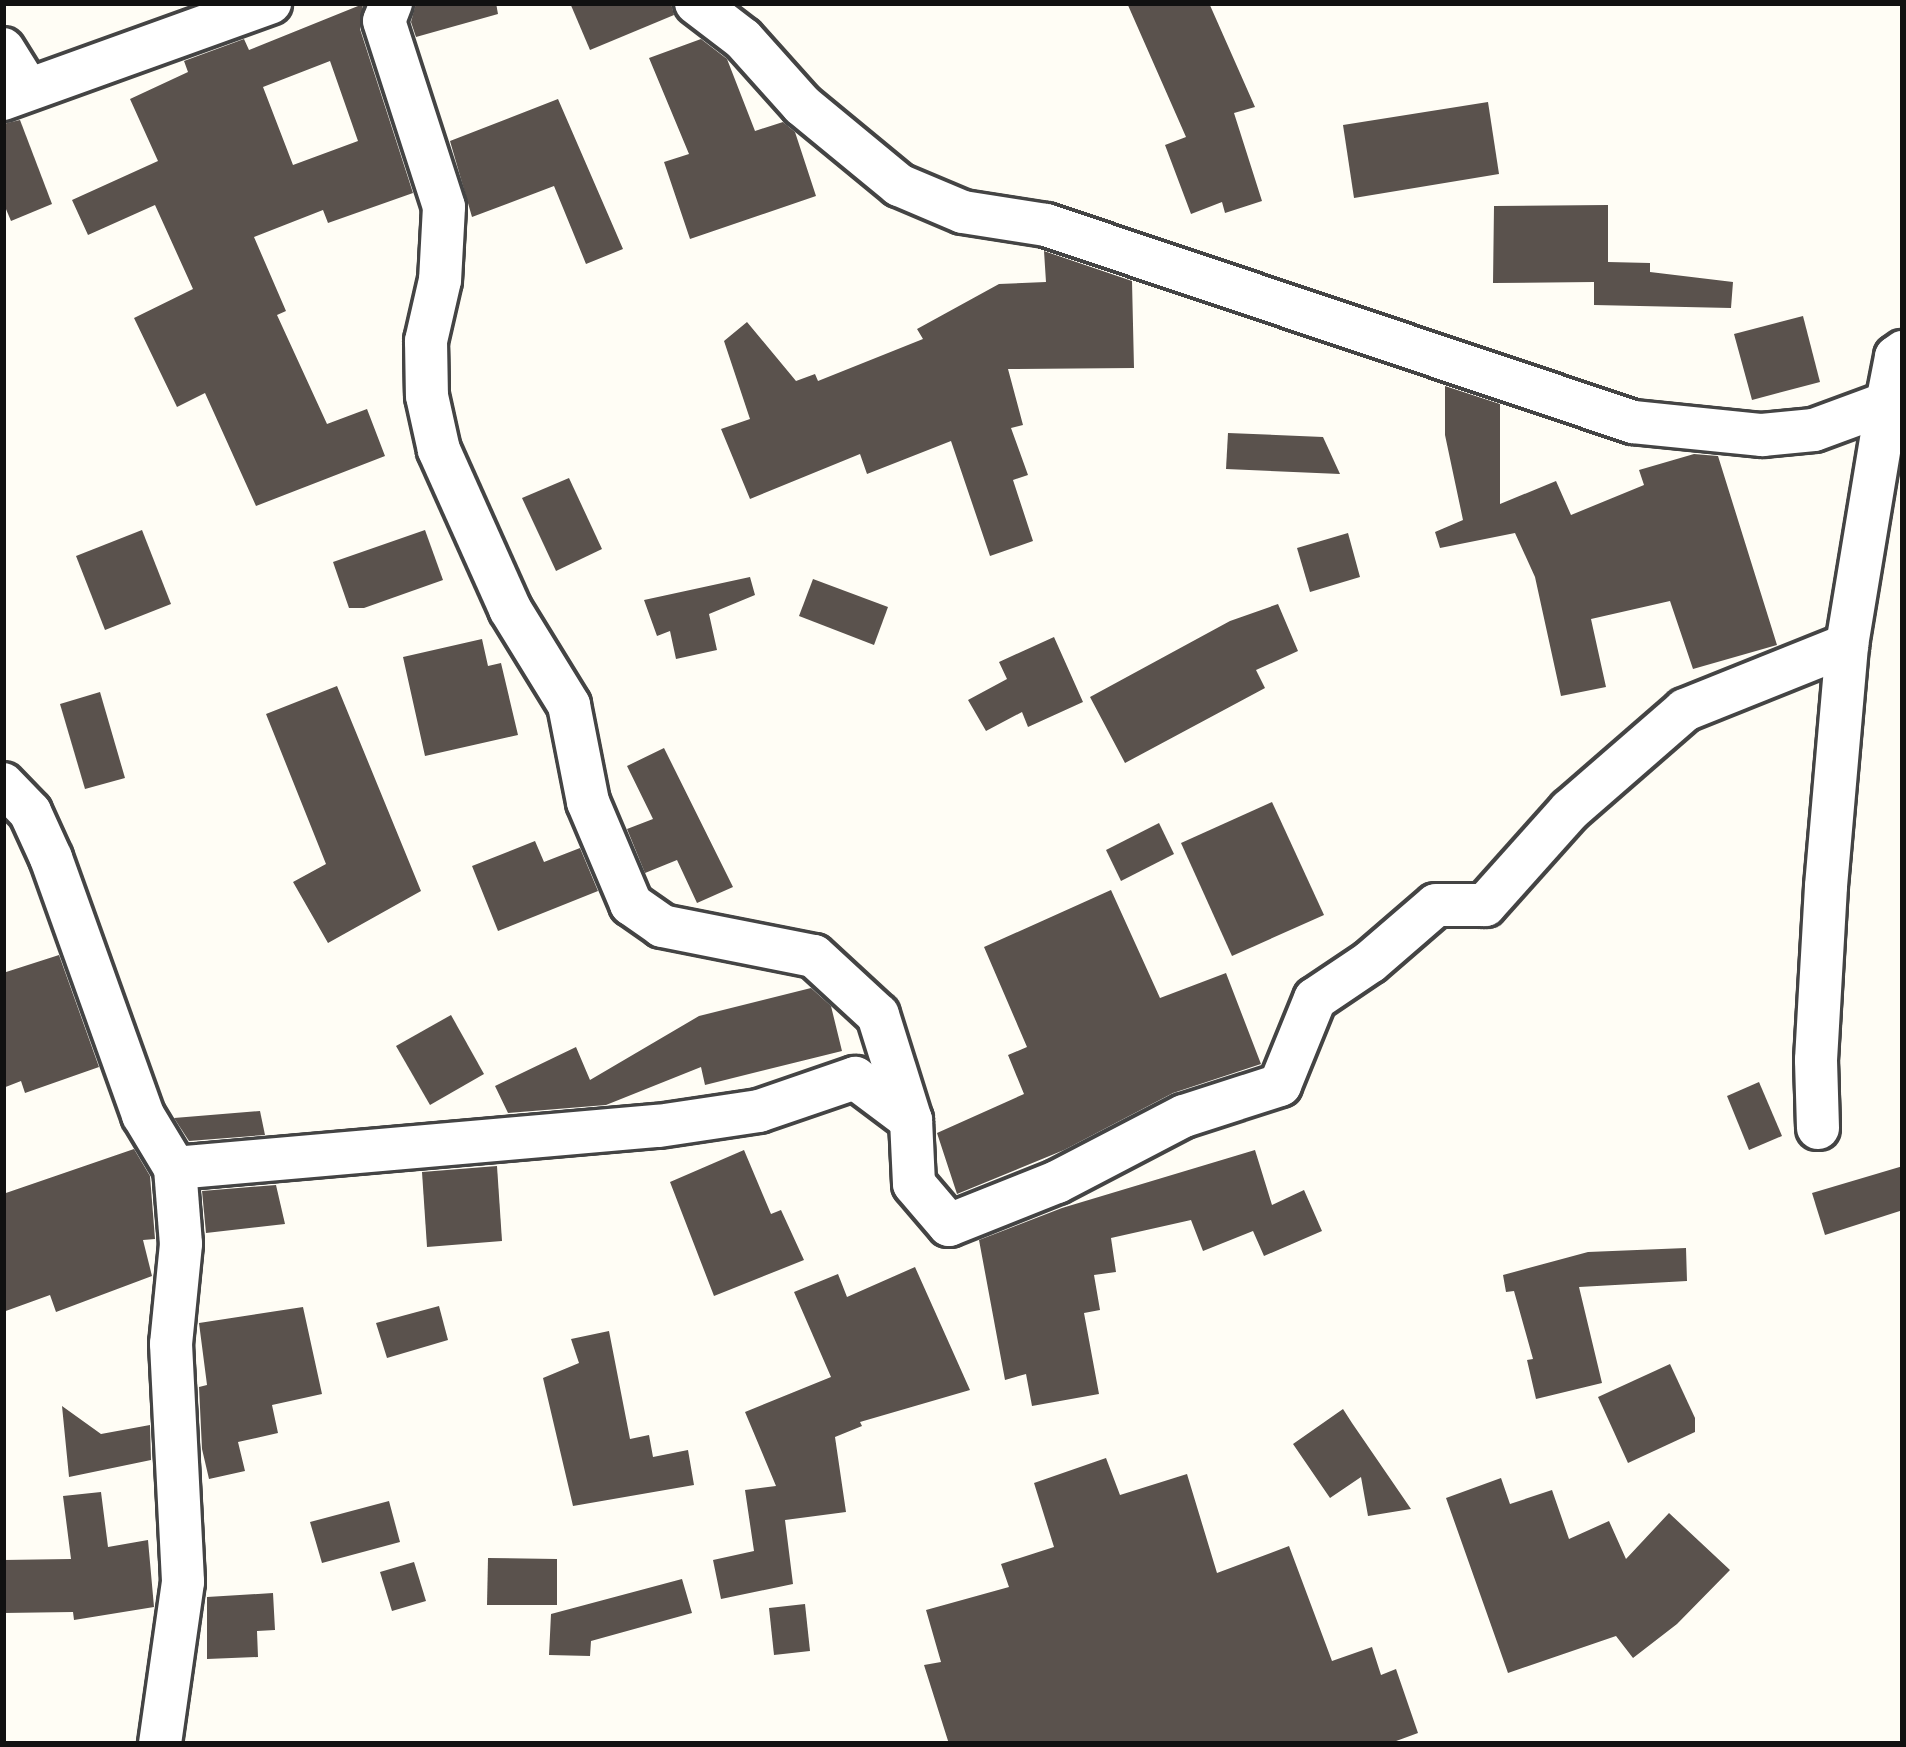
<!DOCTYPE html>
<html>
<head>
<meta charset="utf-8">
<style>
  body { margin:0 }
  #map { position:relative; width:1906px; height:1747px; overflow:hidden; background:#fffdf5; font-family:Merriweather,serif }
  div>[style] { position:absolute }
  .building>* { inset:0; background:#5a524d }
  .roads { filter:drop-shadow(3px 0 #444) drop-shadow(-3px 0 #444) drop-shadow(0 3px #444) drop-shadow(0 -3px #444) }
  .street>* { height:42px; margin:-21px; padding:0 21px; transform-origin:21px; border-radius:21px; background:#fff }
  span { translate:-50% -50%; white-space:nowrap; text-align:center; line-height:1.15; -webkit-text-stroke:12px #fff; paint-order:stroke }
  .frame { position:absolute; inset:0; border:6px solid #111; pointer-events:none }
</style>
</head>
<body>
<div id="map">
  <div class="building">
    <i style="clip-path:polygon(416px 3px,496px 3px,498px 14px,416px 37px,411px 22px)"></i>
    <i style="clip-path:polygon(570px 3px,671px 3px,674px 15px,590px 50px)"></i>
    <i style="clip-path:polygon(1127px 3px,1209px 3px,1255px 107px,1234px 113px,1262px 201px,1225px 213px,1222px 202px,1191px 214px,1165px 145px,1186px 137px)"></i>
    <i style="clip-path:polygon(evenodd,363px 4px,360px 29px,413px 193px,328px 223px,323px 210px,254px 237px,286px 311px,277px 315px,327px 424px,367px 409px,385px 456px,256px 506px,205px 393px,177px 407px,134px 318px,193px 289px,155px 205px,88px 235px,72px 200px,158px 161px,130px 99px,188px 72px,184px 61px,244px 39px,249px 50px,363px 4px,330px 61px,358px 141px,293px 165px,263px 87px,330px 61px)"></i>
    <i style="clip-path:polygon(701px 39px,727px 59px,755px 131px,783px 122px,795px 132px,816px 196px,690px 239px,664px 162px,689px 154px,649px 58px)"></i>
    <i style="clip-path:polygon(558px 99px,623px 249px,586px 264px,554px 186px,472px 217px,450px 141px)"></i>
    <i style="clip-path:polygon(1488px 102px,1499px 174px,1354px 198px,1343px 125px)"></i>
    <i style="clip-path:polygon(20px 120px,52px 204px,11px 221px,3px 202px,3px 124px)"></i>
    <i style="clip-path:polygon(1608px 205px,1608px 262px,1650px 263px,1650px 272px,1733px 282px,1731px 308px,1594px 305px,1594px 282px,1493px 283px,1494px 206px)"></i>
    <i style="clip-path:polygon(1044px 251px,1132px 281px,1134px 368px,1008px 369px,1023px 425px,1011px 428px,1028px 475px,1013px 480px,1033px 541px,990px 556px,951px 441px,867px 474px,860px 454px,750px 499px,721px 429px,750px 419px,724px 341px,747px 322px,796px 381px,815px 374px,818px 381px,923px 339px,917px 329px,999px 284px,1046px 282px)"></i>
    <i style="clip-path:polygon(1803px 316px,1820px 382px,1752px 400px,1734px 334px)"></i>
    <i style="clip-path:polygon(1445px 386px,1500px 404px,1500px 504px,1556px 481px,1571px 515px,1644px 485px,1639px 470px,1694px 454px,1718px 456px,1777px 645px,1693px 669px,1670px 601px,1591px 619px,1606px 687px,1561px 696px,1535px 577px,1515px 533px,1440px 548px,1435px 532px,1463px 520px,1445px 435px)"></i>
    <i style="clip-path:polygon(1228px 433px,1323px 437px,1340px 474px,1226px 469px)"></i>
    <i style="clip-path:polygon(569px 478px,602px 549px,556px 571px,522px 498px)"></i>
    <i style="clip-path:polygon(142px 530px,171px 604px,105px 630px,76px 556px)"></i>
    <i style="clip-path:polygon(425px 530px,443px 580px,364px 608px,349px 608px,333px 562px)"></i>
    <i style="clip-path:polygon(1348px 533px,1360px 577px,1310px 592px,1297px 548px)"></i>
    <i style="clip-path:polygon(750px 577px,755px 595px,709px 614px,717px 650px,676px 659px,670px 631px,657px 636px,644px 600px)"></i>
    <i style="clip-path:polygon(813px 579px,888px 607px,874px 645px,799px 616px)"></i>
    <i style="clip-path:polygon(1278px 604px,1298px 651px,1256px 670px,1265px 688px,1125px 763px,1090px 697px,1230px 621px)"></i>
    <i style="clip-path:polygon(1054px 637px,1083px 702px,1028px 727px,1022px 712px,986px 731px,968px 700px,1007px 679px,999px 662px)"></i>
    <i style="clip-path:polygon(482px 639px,488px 666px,501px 663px,518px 735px,425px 756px,403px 657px)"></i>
    <i style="clip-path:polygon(337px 686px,421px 891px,328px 943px,293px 882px,326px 864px,266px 714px)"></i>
    <i style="clip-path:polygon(100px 692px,125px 778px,85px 789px,60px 704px)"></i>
    <i style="clip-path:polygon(664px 748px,733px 887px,697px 903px,677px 860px,645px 873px,627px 829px,653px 819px,627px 766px)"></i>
    <i style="clip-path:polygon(1272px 802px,1324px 915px,1232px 956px,1181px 843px)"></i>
    <i style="clip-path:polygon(1159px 823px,1174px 854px,1121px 881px,1106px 850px)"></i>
    <i style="clip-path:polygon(535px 841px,544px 862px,580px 848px,598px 891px,498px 931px,472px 866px)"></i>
    <i style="clip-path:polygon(1111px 890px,1160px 998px,1226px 973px,1261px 1064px,1173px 1093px,1064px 1150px,957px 1194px,937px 1133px,1024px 1094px,1008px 1055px,1027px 1047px,984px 947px)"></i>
    <i style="clip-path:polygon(59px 955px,99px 1067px,25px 1093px,21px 1081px,3px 1088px,3px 973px)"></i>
    <i style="clip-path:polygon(811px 988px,831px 1006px,842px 1051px,705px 1085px,701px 1067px,606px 1105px,508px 1113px,495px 1086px,576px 1047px,590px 1080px,699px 1016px)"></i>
    <i style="clip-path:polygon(451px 1015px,484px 1074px,430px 1105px,396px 1046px)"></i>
    <i style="clip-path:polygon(1759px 1082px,1782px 1136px,1749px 1150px,1727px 1096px)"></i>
    <i style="clip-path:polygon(260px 1111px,265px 1135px,189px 1141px,174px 1118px)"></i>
    <i style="clip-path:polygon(134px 1149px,150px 1176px,155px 1239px,143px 1240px,152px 1276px,56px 1312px,50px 1295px,3px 1312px,3px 1194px)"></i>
    <i style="clip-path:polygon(744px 1150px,771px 1214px,781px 1210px,804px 1260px,714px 1296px,670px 1182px)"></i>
    <i style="clip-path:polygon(1255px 1150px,1272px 1205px,1304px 1190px,1322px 1231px,1264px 1256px,1253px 1231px,1203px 1251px,1191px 1220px,1111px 1238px,1116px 1272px,1094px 1275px,1100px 1310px,1084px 1313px,1099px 1394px,1032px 1406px,1026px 1374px,1005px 1380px,979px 1240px,1062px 1208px)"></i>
    <i style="clip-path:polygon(497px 1166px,502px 1241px,427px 1247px,422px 1172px)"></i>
    <i style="clip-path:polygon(1903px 1166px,1903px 1210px,1825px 1235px,1812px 1193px)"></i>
    <i style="clip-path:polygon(276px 1185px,285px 1224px,206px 1233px,202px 1191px)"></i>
    <i style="clip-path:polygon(1686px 1248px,1687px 1281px,1579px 1287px,1602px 1383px,1536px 1399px,1527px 1360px,1533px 1359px,1514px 1291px,1506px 1292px,1503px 1275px,1588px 1252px)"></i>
    <i style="clip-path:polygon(915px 1267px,970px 1390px,860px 1422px,862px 1426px,835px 1437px,846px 1512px,785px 1520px,793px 1584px,721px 1599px,713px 1560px,754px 1551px,745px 1490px,776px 1486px,745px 1412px,831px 1377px,794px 1292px,838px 1274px,847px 1297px)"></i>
    <i style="clip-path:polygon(439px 1306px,448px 1340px,387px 1358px,376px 1323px)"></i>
    <i style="clip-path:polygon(303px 1307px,322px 1394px,272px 1405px,278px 1433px,238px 1442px,245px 1471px,209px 1479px,202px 1449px,199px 1387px,207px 1385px,199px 1323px)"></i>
    <i style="clip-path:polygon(609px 1331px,630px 1439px,649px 1435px,653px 1457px,688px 1450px,694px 1485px,573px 1506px,543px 1378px,579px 1363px,571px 1339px)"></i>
    <i style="clip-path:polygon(1670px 1364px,1695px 1418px,1695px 1432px,1628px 1463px,1598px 1397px)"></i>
    <i style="clip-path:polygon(62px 1406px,101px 1434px,150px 1425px,151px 1460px,69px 1477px)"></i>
    <i style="clip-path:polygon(1343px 1409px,1352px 1423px,1411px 1509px,1368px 1516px,1361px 1477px,1330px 1498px,1293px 1444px)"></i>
    <i style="clip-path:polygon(1106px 1458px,1120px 1495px,1187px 1474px,1217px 1573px,1289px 1546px,1332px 1661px,1372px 1647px,1381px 1675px,1396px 1669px,1418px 1733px,1388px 1744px,949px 1744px,924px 1665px,941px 1662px,926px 1610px,1009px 1587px,1001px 1564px,1054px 1547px,1034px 1483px)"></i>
    <i style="clip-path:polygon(1501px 1478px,1510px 1504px,1552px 1490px,1569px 1539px,1609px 1521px,1626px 1559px,1669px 1513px,1730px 1570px,1677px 1624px,1633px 1658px,1616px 1636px,1508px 1673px,1446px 1498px)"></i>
    <i style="clip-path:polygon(101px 1492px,108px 1547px,148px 1540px,154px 1607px,74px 1620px,73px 1612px,3px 1613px,3px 1560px,71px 1559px,63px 1496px)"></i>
    <i style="clip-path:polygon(389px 1501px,400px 1542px,322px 1563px,310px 1522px)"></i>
    <i style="clip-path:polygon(488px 1558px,557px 1559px,557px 1605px,487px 1605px)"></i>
    <i style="clip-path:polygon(414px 1562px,426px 1601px,392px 1611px,380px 1572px)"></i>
    <i style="clip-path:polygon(682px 1579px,692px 1613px,591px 1641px,590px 1656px,549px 1655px,551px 1614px)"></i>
    <i style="clip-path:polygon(273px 1593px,275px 1630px,257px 1631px,258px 1657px,207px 1659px,207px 1597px)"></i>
    <i style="clip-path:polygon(805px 1604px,810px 1651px,774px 1655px,769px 1608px)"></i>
  </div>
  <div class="roads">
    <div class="street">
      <i style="left:391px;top:3px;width:19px;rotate:111deg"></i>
      <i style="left:384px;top:21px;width:195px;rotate:72.1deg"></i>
      <i style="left:444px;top:207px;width:73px;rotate:93.1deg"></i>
      <i style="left:440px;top:280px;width:63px;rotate:102.9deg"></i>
      <i style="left:426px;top:341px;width:55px;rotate:89deg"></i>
      <i style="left:427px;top:396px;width:55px;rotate:77.5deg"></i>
      <i style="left:439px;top:450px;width:174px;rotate:65.9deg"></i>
      <i style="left:510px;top:609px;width:113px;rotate:58.4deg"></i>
      <i style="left:569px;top:705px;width:99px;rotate:78.9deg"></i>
      <i style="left:588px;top:802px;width:111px;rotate:67.1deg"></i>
      <i style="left:631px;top:904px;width:38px;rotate:35deg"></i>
      <i style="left:662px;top:926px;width:155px;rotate:11.2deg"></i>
      <i style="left:814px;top:956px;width:87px;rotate:42.7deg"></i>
      <i style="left:878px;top:1015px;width:110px;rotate:72.6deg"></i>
      <i style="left:696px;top:3px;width:59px;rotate:37.5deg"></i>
      <i style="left:743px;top:39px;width:89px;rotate:48.2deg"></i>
      <i style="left:802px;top:105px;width:126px;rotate:39.5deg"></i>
      <i style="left:899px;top:185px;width:69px;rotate:22.9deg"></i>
      <i style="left:963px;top:212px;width:84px;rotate:8.9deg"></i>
      <i style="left:1046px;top:225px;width:619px;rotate:18.55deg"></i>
      <i style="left:1633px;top:422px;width:130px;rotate:5.8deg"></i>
      <i style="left:1762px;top:435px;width:52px;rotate:-5.5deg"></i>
      <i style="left:1814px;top:430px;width:78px;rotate:-20.3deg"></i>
      <i style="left:3px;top:49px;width:47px;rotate:58deg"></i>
      <i style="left:3px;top:99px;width:284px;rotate:-19.8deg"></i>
      <i style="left:3px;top:784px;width:39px;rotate:46deg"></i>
      <i style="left:30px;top:812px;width:51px;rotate:65.5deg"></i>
      <i style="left:51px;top:858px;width:273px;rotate:70.3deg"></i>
      <i style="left:143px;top:1115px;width:62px;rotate:58.9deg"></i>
      <i style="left:175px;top:1168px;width:76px;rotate:85.5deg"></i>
      <i style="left:181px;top:1244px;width:100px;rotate:95.7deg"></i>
      <i style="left:171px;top:1344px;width:238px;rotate:87.1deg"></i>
      <i style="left:183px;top:1582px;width:164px;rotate:98.1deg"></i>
      <i style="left:1818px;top:1128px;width:68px;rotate:-91.7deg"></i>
      <i style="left:1816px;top:1060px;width:174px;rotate:-86.7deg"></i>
      <i style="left:1826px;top:886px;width:242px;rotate:-85deg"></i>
      <i style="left:1847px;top:645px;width:245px;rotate:-80.6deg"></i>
      <i style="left:1887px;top:403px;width:47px;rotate:-78.9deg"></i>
      <i style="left:1896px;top:357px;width:9px;rotate:-36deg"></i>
      <i style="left:175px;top:1168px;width:485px;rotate:-5deg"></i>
      <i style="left:658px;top:1126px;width:102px;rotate:-8.4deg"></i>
      <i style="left:759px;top:1111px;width:102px;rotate:-19deg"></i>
      <i style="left:855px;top:1078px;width:70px;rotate:36.9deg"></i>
      <i style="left:911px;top:1120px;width:64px;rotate:87.3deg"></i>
      <i style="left:914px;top:1184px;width:54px;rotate:49.5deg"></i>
      <i style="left:949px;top:1225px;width:116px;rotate:-21.7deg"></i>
      <i style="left:1057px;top:1182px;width:143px;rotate:-27.5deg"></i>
      <i style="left:1184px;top:1116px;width:101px;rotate:-17.9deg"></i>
      <i style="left:1280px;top:1085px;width:93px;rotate:-67.9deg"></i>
      <i style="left:1315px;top:999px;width:66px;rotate:-33.9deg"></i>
      <i style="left:1370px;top:962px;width:87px;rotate:-40.8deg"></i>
      <i style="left:1436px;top:905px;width:49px"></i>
      <i style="left:1485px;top:905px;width:127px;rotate:-48.2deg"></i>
      <i style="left:1570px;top:810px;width:152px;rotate:-41deg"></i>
      <i style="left:1685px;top:710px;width:175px;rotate:-21.9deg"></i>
    </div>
  </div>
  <div class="frame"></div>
</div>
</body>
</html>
